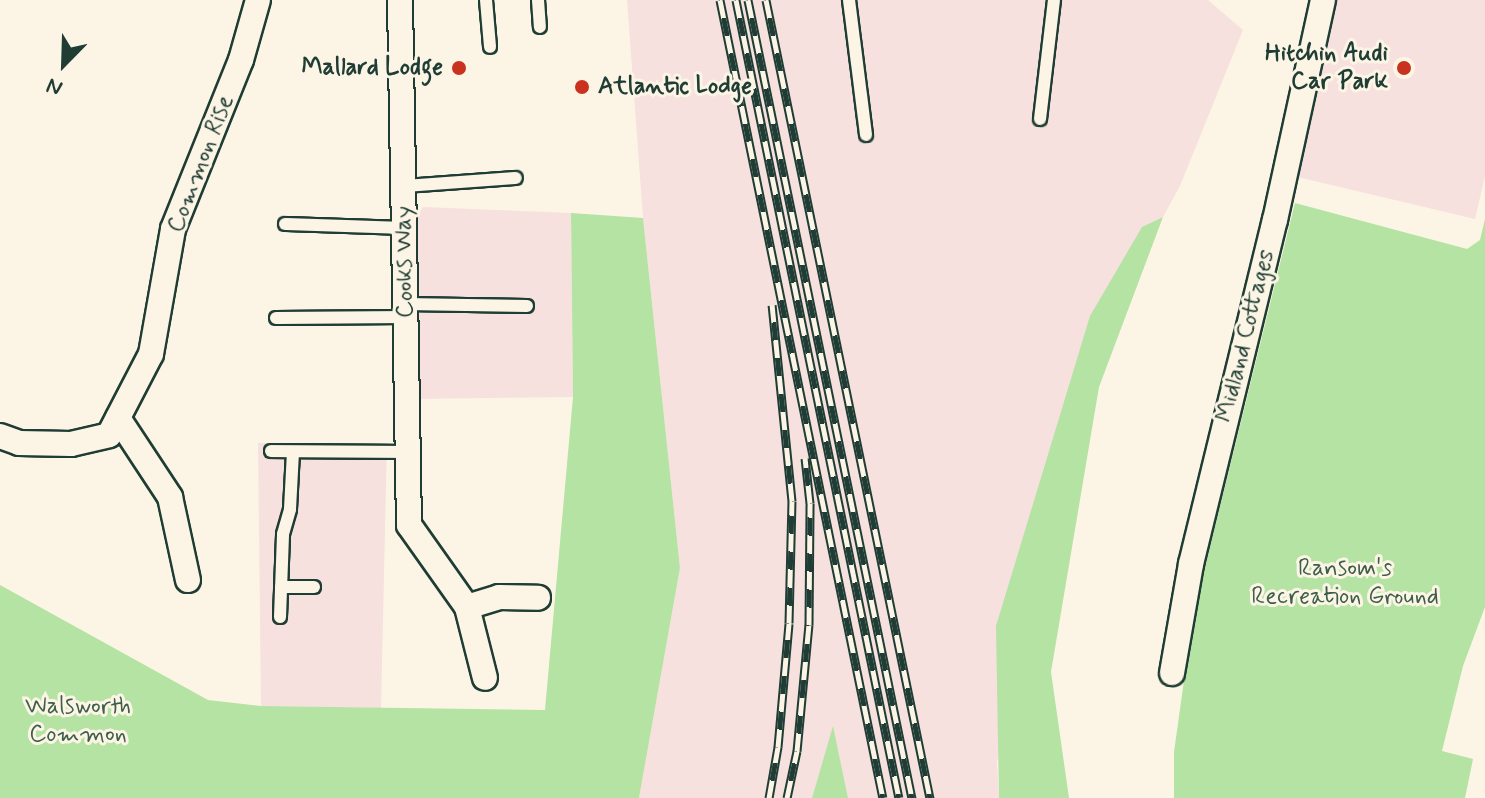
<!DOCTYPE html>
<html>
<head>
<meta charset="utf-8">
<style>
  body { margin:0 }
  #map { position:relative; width:1485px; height:798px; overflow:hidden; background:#fcf5e5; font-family:Mynerve,sans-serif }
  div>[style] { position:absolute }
  .built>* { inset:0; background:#f6e1de }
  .green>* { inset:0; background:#b4e3a3 }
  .roads { filter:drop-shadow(2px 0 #1f3d34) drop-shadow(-2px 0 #1f3d34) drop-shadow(0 2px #1f3d34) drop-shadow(0 -2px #1f3d34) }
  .service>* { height:12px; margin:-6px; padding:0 6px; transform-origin:6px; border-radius:6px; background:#fcf5e5 }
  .minor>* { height:24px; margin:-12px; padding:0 12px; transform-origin:12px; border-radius:12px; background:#fcf5e5 }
  .rail>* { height:9px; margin-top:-4.5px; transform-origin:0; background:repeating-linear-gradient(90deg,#fcf5e5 0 18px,#1f3d34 0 36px); box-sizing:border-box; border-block:2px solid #1f3d34 }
  .dots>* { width:22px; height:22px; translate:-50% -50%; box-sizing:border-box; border:4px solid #fcf5e5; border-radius:50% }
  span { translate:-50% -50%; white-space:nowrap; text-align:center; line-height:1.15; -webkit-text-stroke:6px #fcf5e5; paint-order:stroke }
  .poi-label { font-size:24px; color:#1f3d34; font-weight:700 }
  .right { translate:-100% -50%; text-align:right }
  .left { translate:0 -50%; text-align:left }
  .street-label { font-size:24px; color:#1f3d34 }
  .park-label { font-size:24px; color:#3d5e4a }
  .north { position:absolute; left:24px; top:24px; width:80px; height:80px; -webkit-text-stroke:6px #fcf5e5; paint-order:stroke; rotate:203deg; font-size:22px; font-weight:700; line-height:32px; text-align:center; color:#1f3d34 }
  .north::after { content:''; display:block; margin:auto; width:28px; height:36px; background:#1f3d34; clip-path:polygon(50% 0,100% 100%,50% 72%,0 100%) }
</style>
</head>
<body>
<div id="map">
  <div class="built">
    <i style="clip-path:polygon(627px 0,1208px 0,1243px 30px,1180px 186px,1163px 217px,1142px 228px,997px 762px,999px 798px,848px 798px,833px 728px,812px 798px,639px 798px,680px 568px,643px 218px)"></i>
    <i style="clip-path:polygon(1329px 0,1485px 0,1485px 176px,1475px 219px,1289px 175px)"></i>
    <i style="clip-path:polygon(423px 207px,571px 213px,573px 397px,406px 399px,406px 235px)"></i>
    <i style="clip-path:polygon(258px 443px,387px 443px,381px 708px,261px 706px)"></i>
  </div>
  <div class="green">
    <i style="clip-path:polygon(1295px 203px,1467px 249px,1480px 240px,1485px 219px,1485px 607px,1463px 666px,1442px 751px,1473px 759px,1465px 798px,1174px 798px,1174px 752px,1193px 616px)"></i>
    <i style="clip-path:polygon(571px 213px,643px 218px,680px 568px,639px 798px,0 798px,0 585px,208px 700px,261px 706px,545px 710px,573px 397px)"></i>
    <i style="clip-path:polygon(1163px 217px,1099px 387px,1051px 672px,1069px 798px,999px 798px,996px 626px,1090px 316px,1142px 227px)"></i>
    <i style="clip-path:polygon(833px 726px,848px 798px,812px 798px)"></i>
  </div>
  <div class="roads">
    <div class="service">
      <i style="left:486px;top:0;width:47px;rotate:85.1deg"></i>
      <i style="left:538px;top:0;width:27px;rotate:86deg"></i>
      <i style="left:849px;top:0;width:136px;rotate:82.8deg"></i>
      <i style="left:1040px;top:119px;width:120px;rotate:-83.3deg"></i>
      <i style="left:404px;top:186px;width:112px;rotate:-4.1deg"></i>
      <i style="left:285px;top:224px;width:121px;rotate:1.9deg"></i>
      <i style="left:406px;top:304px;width:121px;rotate:0.9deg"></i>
      <i style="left:276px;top:318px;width:130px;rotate:-0.4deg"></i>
      <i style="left:271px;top:451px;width:135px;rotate:0.4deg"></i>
      <i style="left:281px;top:587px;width:33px"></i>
      <i style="left:280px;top:617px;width:83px;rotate:-87.9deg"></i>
      <i style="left:283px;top:534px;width:26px;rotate:-74deg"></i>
      <i style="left:290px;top:509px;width:57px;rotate:-87deg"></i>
    </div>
    <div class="minor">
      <i style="left:400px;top:0;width:525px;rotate:89.02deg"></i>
      <i style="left:409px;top:525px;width:100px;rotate:54.7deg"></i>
      <i style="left:467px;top:607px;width:73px;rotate:75.8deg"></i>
      <i style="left:118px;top:418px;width:95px;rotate:56.6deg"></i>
      <i style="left:170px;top:497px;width:85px;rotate:77.8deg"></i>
      <i style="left:0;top:436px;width:20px;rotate:20deg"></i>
      <i style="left:19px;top:443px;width:52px;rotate:1.1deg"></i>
      <i style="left:71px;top:444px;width:39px;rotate:-13deg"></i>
      <i style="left:109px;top:435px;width:91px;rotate:-62.6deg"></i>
      <i style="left:151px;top:354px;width:127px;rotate:-80deg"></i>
      <i style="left:173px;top:229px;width:182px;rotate:-68.1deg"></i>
      <i style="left:241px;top:60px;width:62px;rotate:-74.2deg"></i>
      <i style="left:467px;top:607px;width:34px;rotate:-17deg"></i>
      <i style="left:499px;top:597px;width:39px;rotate:1deg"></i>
      <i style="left:1172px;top:673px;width:111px;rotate:-80.1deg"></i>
      <i style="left:1191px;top:564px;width:354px;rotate:-76.3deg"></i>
      <i style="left:1275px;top:220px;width:225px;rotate:-77.7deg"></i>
    </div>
  </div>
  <div class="rail">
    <i style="left:720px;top:0;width:814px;rotate:78.46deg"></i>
    <i style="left:736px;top:0;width:814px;rotate:78.46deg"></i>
    <i style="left:748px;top:0;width:815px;rotate:78.39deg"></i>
    <i style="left:766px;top:0;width:815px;rotate:78.39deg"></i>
    <i style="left:769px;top:798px;width:52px;rotate:-80deg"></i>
    <i style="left:778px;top:747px;width:124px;rotate:-84.9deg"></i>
    <i style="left:789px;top:623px;width:122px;rotate:-88.6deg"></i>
    <i style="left:792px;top:501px;width:197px;rotate:-95.8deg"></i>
    <i style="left:787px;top:798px;width:48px;rotate:-78deg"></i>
    <i style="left:797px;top:751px;width:127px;rotate:-84.6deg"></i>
    <i style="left:809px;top:625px;width:122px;rotate:-89.5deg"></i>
    <i style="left:810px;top:503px;width:45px;rotate:-96.3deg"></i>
  </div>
  <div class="dots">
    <i style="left:459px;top:68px;background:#c8321e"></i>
    <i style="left:1404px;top:68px;background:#c8321e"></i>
    <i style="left:582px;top:87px;background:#c8321e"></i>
  </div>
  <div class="poi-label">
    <span class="right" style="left:1388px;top:68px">Hitchin Audi<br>Car Park</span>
    <span class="right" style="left:443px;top:68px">Mallard Lodge</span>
    <span class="left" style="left:598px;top:87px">Atlantic Lodge</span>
  </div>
  <div class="street-label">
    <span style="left:201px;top:164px;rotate:-69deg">Common Rise</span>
    <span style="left:405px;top:262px;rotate:-91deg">Cooks Way</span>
    <span style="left:1246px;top:336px;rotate:-76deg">Midland Cottages</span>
  </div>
  <div class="park-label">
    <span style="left:1345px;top:583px">Ransom's<br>Recreation Ground</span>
    <span style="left:78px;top:721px">Walsworth<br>Common</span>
  </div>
  <div class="north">N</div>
</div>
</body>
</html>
